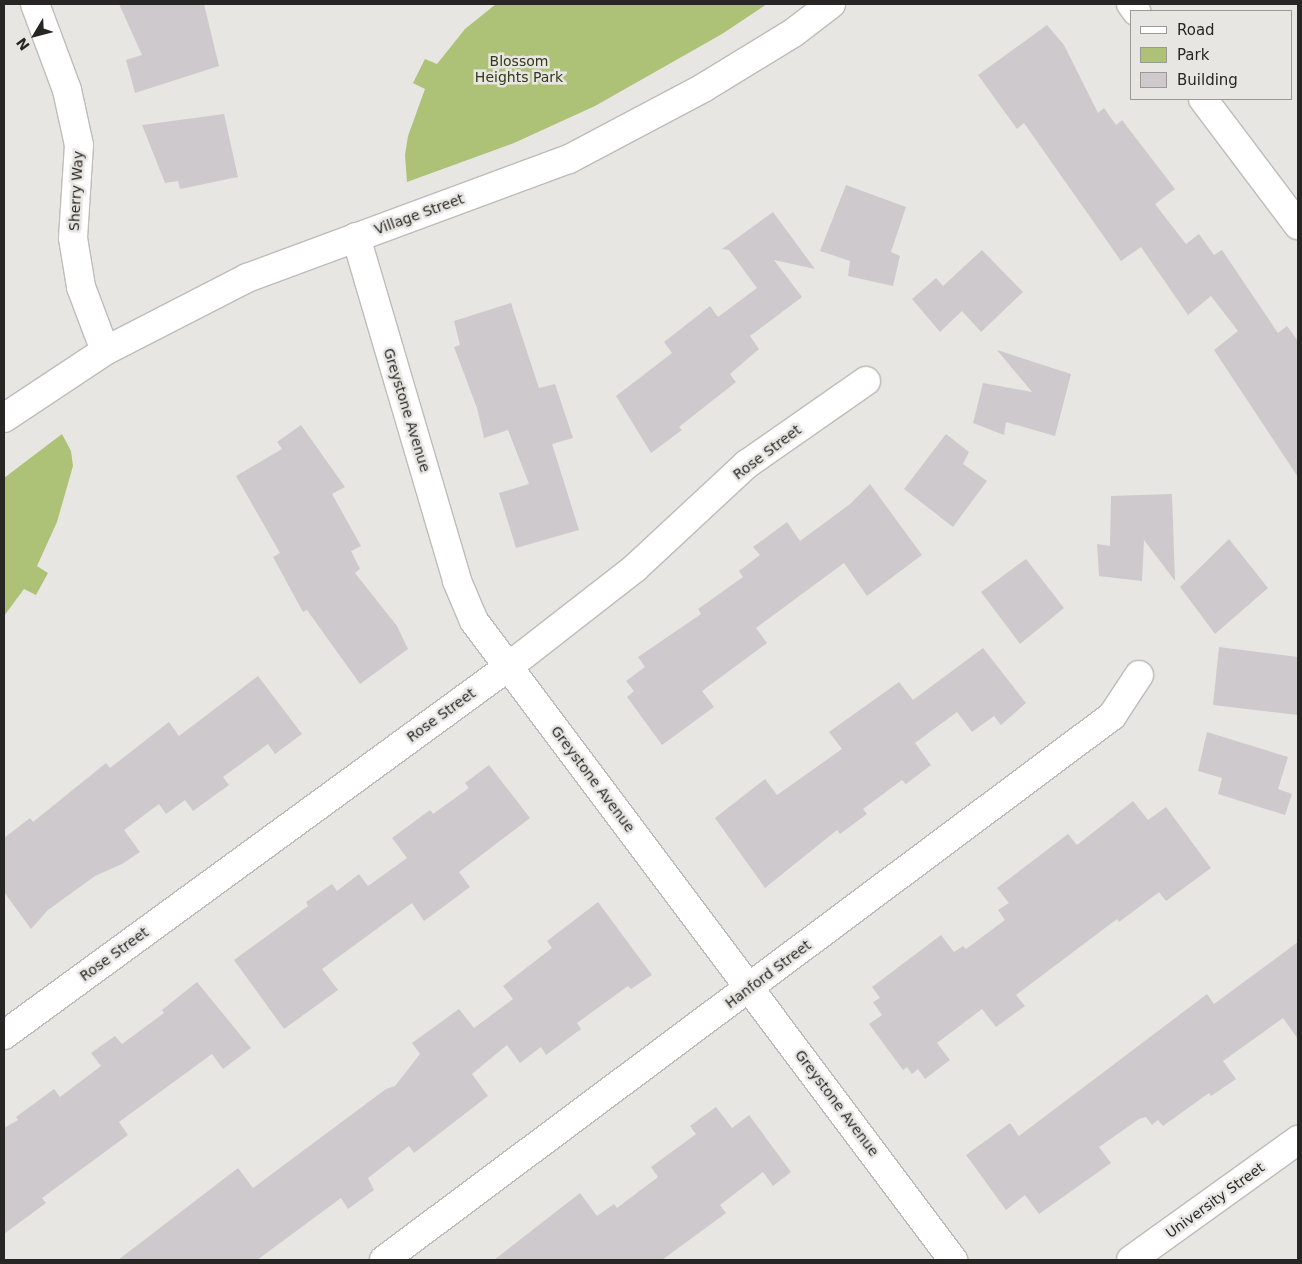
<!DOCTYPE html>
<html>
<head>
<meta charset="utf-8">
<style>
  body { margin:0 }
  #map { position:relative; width:1302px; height:1264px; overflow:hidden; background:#e8e6e2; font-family:"DejaVu Sans",sans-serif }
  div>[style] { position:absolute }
  .green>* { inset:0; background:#adc277 }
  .building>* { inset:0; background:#cec9cc }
  .roads { filter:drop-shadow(1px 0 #bebcb8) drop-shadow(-1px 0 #bebcb8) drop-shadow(0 1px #bebcb8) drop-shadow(0 -1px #bebcb8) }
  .street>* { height:28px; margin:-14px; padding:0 14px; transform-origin:14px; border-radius:14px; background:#fff }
  .secondary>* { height:28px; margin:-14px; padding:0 14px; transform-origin:14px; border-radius:14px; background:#fff }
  span { translate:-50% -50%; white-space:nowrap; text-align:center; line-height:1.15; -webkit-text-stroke:5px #e8e6e2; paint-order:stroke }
  .park-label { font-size:14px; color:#303914 }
  .street-label { font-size:14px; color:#272625 }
  .frame { position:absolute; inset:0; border:5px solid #272625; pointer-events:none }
  .legend { position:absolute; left:1130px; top:10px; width:162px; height:90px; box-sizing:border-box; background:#e8e6e2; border:1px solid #9b9996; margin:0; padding:6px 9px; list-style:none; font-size:15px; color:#272625 }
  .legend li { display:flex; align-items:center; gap:10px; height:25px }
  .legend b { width:25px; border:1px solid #9b9996 }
  .north { position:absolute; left:10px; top:10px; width:50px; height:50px; -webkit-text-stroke:4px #e8e6e2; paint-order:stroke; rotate:233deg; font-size:14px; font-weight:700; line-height:20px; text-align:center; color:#272625 }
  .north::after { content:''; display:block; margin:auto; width:18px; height:22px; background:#272625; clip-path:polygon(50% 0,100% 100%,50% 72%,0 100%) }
</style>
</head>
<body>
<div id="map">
  <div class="green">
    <i style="clip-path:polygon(496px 4px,767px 4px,722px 34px,595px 106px,514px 143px,407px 182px,405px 155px,408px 136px,425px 89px,413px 83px,425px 59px,437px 64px,465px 29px)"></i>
    <i style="clip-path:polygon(62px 434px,71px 451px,73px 466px,57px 522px,37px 566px,48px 573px,36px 595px,24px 589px,4px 616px,4px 478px)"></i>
  </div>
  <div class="building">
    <i style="clip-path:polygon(119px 4px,204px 4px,219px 66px,135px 93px,126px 60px,142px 55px)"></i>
    <i style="clip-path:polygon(1047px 25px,1064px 45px,1098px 113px,1104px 108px,1116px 125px,1122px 120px,1175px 189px,1155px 204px,1186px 244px,1199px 234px,1214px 255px,1222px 250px,1278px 333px,1287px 326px,1298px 341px,1298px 477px,1214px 350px,1238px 331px,1211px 296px,1188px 315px,1141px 247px,1121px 261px,1024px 123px,1017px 129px,978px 75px)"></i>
    <i style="clip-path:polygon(224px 114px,238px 177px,180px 189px,178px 181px,165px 183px,142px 125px)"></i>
    <i style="clip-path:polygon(846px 185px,906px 207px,891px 252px,900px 256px,893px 286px,848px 276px,850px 261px,820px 251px)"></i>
    <i style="clip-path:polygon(773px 212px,815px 269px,774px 260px,802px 297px,750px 336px,759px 349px,730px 374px,736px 382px,679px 427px,682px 430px,651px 453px,616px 396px,672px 353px,664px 342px,710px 306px,718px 317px,757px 288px,729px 250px,722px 249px)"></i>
    <i style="clip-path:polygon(982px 250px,1023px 292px,981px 332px,962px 311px,940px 332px,912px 299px,936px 278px,943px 286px)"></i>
    <i style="clip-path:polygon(511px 303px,539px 388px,555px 384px,573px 438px,552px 444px,579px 530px,516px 548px,499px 493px,529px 484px,508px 430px,484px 438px,477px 408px,454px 347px,460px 345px,454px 321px)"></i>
    <i style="clip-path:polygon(997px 350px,1071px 374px,1055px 436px,1006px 422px,1004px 435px,973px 423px,983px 383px,1032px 392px)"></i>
    <i style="clip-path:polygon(301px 425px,345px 487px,332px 494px,361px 546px,351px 551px,360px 569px,355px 573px,397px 626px,408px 649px,360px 684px,307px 610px,303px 612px,273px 557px,280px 553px,236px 476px,282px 449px,277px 442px)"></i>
    <i style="clip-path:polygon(946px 434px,969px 452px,963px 464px,987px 481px,953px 527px,904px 489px)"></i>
    <i style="clip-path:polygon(870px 484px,922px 555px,867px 596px,844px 563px,756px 628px,767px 643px,702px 691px,714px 707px,662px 745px,627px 697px,634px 691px,626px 681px,645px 667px,638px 657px,701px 614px,698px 609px,743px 577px,739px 571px,760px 555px,753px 547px,787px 522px,800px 541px,850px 504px)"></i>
    <i style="clip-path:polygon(1172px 494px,1175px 581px,1144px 540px,1142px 581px,1099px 576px,1097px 544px,1110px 546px,1111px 496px)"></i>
    <i style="clip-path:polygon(1229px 539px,1268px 588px,1215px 634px,1180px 587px)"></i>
    <i style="clip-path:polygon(1026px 559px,1064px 608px,1020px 644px,981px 592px)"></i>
    <i style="clip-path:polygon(1219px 647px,1298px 657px,1298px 715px,1213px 705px)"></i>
    <i style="clip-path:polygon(983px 648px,1026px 703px,1001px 725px,994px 716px,972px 732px,957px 712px,915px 743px,931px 765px,906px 784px,902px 780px,863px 809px,867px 814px,840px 834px,837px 830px,765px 888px,715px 818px,765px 779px,777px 795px,842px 749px,829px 732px,899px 682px,913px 700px)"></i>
    <i style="clip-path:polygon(258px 676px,302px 734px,275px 754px,268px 744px,223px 777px,229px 785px,193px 811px,185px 800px,166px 814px,159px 804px,124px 830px,140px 852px,122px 864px,95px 876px,48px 910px,31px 929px,4px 892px,4px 838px,30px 818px,33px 822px,106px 763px,110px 768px,169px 722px,179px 736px)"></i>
    <i style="clip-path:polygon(1207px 732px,1288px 757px,1278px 789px,1292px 794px,1285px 815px,1218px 794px,1222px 778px,1198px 771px)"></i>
    <i style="clip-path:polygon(489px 765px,530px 818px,459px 872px,470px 887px,424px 921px,412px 903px,322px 969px,338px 990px,284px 1029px,234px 960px,308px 906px,306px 902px,332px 884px,337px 891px,359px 874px,368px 886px,407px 858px,392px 838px,430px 810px,433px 814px,469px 788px,465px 783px)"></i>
    <i style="clip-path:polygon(1133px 801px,1148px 820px,1166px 807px,1211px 868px,1166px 901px,1159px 892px,1119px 922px,1117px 919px,1016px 995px,1025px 1006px,996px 1027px,982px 1009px,937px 1043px,950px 1060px,925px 1079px,918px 1069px,912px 1074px,907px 1067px,903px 1070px,869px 1024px,882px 1015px,873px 1002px,880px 998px,872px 987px,941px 935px,954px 952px,963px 946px,966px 949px,1005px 920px,998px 910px,1009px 903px,997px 888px,1068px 834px,1077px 845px)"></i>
    <i style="clip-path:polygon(598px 902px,652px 975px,631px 989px,628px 986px,577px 1023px,581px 1029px,546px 1055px,541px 1047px,520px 1063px,507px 1045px,472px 1074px,488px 1096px,414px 1153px,409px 1146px,368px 1178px,374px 1190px,348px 1209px,341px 1198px,257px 1260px,118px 1260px,238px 1168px,253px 1188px,386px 1089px,395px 1086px,420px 1054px,412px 1043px,459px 1009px,474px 1028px,513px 999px,503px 986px,552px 948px,547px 941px)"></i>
    <i style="clip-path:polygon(1298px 942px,1298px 1039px,1283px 1018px,1223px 1061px,1236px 1079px,1211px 1096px,1209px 1093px,1163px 1126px,1158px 1120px,1152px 1125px,1146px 1117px,1139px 1119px,1099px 1147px,1111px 1163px,1039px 1214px,1025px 1195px,1006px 1210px,966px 1155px,1010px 1123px,1019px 1136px,1207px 994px,1214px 1004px)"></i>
    <i style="clip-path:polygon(197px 982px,251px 1048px,223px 1069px,212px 1054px,119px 1122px,128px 1135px,42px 1198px,46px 1203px,4px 1234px,4px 1128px,18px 1120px,16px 1117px,54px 1089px,60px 1097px,101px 1066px,91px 1053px,115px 1036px,122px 1044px,164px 1013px,162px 1010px)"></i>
    <i style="clip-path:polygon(716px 1107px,732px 1128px,749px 1115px,791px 1172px,773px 1186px,763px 1172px,720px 1205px,726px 1213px,662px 1260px,494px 1260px,580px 1193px,597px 1216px,614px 1204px,617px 1208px,658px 1177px,651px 1167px,696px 1134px,690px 1126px)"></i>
  </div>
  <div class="roads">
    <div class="street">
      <i style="left:35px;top:4px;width:92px;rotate:69.6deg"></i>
      <i style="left:67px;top:90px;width:56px;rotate:77.7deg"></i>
      <i style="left:79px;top:145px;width:93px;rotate:93.7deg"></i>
      <i style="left:73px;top:238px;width:50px;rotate:80.7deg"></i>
      <i style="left:81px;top:287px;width:68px;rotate:69.4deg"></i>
      <i style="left:356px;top:237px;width:359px;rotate:73.6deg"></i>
      <i style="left:457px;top:581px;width:43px;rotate:67deg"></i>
      <i style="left:474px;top:621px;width:799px;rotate:53.14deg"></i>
      <i style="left:4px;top:418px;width:121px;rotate:-33.6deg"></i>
      <i style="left:105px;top:351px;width:160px;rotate:-27.2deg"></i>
      <i style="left:247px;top:278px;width:343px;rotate:-20.3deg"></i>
      <i style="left:569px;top:159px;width:152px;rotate:-27.9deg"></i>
      <i style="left:703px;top:88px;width:105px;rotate:-31.4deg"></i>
      <i style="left:793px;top:33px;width:48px;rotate:-37.3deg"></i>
      <i style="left:4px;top:1035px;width:624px;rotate:-36.14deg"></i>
      <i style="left:508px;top:667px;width:161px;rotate:-37.9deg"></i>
      <i style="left:635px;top:568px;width:153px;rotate:-42.9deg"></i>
      <i style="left:747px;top:464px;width:145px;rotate:-34.9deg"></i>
      <i style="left:384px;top:1260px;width:909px;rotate:-36.77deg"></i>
      <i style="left:1112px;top:716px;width:49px;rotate:-56.6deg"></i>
      <i style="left:1131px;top:1260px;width:206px;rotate:-35.7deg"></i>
    </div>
    <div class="secondary">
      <i style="left:1131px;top:4px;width:9px;rotate:54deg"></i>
      <i style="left:1203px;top:99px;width:158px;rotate:53deg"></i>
    </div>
  </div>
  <div class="park-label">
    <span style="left:519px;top:69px">Blossom<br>Heights Park</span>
  </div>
  <div class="street-label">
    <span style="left:76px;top:191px;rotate:-87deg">Sherry Way</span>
    <span style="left:419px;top:214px;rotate:-20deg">Village Street</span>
    <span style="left:407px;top:410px;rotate:73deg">Greystone Avenue</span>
    <span style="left:767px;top:452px;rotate:-37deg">Rose Street</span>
    <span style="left:441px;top:715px;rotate:-36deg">Rose Street</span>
    <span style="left:593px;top:779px;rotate:53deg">Greystone Avenue</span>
    <span style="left:114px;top:954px;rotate:-36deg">Rose Street</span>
    <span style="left:768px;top:974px;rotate:-37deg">Hanford Street</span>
    <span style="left:837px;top:1103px;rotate:53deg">Greystone Avenue</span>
    <span style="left:1215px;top:1200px;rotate:-36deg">University Street</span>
  </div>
  <div class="frame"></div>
  <ul class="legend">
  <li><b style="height:6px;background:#fff"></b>Road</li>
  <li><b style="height:14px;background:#adc277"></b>Park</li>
  <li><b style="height:14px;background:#cec9cc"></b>Building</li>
  </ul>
  <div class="north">N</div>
</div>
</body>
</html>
